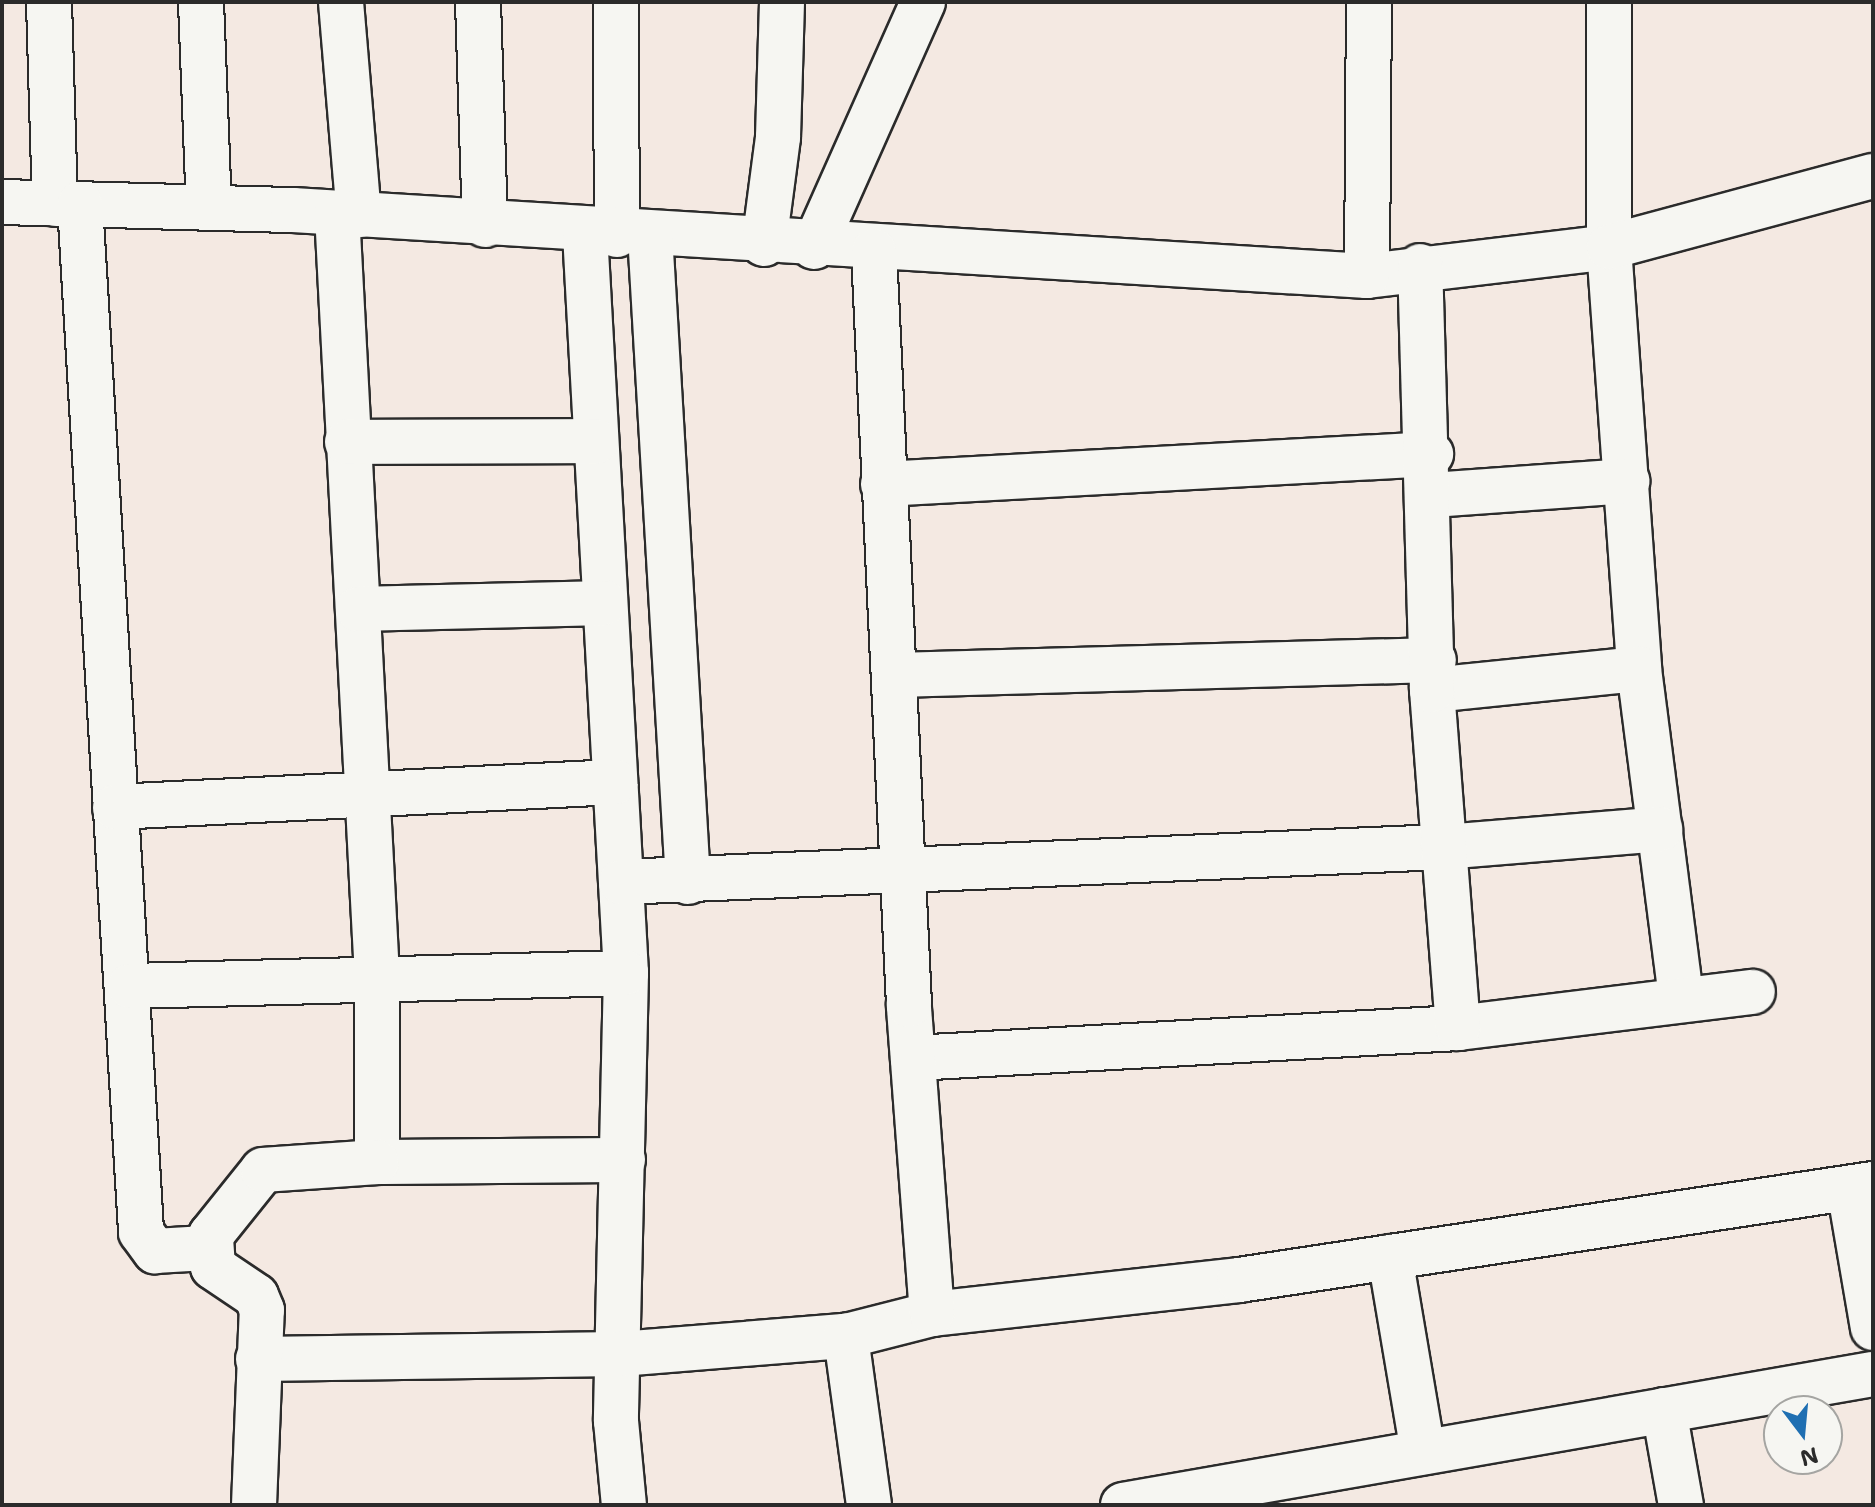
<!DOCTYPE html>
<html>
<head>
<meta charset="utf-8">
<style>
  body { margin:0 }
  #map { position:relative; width:1875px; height:1507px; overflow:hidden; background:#f4e9e2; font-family:"Shantell Sans",sans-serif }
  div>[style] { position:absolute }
  .roads { filter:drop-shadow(2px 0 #2b2b2b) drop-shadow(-2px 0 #2b2b2b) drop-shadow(0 2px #2b2b2b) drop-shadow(0 -2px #2b2b2b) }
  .minor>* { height:44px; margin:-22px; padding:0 22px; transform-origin:22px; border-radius:22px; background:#f6f6f2 }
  span { translate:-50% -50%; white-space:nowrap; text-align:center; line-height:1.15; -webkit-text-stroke:6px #f6f6f2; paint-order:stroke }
  .frame { position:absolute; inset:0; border:4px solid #2b2b2b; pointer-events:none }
  .north { position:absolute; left:1763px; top:1395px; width:80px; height:80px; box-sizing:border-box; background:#f6f6f2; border:2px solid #a5a5a2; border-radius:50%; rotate:164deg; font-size:22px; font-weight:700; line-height:32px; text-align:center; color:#2b2b2b }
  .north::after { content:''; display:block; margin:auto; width:28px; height:36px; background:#1f6fb2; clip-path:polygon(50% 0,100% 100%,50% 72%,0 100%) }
</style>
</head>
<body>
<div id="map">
  <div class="roads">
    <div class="minor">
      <i style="left:49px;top:2px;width:202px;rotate:88.3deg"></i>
      <i style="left:201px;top:2px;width:206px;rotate:87.8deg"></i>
      <i style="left:341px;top:2px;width:214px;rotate:85.2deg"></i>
      <i style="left:478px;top:2px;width:223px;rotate:88.2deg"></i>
      <i style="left:616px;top:2px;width:233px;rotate:89.8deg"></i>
      <i style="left:1609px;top:2px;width:245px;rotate:90deg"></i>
      <i style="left:1609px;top:247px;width:423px;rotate:85.9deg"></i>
      <i style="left:1639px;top:669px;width:332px;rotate:82.7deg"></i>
      <i style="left:2px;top:202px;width:291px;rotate:1.6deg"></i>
      <i style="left:293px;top:210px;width:1076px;rotate:3.52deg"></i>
      <i style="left:1367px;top:276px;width:244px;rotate:-6.8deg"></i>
      <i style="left:1609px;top:247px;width:273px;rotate:-15.1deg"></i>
      <i style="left:80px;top:204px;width:1030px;rotate:86.6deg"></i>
      <i style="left:141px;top:1232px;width:24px;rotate:54deg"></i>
      <i style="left:155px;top:1251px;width:51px;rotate:-3.4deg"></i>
      <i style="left:337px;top:213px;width:764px;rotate:87deg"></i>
      <i style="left:377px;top:976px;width:186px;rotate:90deg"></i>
      <i style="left:377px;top:1162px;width:246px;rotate:-0.5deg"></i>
      <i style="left:585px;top:233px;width:741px;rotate:86.83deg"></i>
      <i style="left:626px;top:973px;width:448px;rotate:91.3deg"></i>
      <i style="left:616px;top:1421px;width:84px;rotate:84.6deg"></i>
      <i style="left:650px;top:234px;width:649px;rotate:86.64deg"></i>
      <i style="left:764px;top:244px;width:108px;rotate:-82.5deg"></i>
      <i style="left:778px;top:137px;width:135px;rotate:-88.3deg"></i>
      <i style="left:814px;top:247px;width:268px;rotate:-66deg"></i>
      <i style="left:1367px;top:276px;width:274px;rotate:-89.6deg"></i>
      <i style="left:347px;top:442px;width:249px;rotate:-0.2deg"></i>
      <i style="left:883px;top:484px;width:549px;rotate:-3.13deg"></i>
      <i style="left:1432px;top:495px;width:196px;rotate:-4.1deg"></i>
      <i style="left:358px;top:609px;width:247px;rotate:-1.4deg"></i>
      <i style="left:896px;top:675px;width:538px;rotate:-1.6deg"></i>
      <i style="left:1432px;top:690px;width:208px;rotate:-5.8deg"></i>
      <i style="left:115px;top:807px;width:501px;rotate:-2.86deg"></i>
      <i style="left:621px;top:882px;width:823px;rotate:-2.44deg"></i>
      <i style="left:1443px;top:847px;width:218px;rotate:-4.7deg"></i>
      <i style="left:130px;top:986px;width:496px;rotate:-1.5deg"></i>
      <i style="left:1458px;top:1028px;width:297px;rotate:-7deg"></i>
      <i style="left:913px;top:1058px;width:546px;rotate:-3.15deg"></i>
      <i style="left:1458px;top:1028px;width:339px;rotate:-94.4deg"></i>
      <i style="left:1432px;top:690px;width:424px;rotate:-91.6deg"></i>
      <i style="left:1849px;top:1188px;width:142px;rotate:80.3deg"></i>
      <i style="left:1390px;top:1257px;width:198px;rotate:80.4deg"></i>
      <i style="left:932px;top:1314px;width:309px;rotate:-6.3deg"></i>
      <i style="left:1239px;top:1280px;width:641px;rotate:-8.61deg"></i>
      <i style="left:258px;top:1359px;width:362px;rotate:-0.8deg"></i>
      <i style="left:620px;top:1354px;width:227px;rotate:-4.6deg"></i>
      <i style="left:1664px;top:1410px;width:97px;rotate:79.9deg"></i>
      <i style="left:254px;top:1505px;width:195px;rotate:-87.7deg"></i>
      <i style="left:262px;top:1310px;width:15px;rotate:-113deg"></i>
      <i style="left:256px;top:1296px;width:52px;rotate:-146deg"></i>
      <i style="left:213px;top:1267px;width:32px;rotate:-94deg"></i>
      <i style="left:211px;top:1235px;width:83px;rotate:-51.3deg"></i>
      <i style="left:263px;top:1170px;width:114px;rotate:-4deg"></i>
      <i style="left:869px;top:1505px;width:171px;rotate:-97.8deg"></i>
      <i style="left:846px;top:1336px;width:89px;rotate:-14.3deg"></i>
      <i style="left:932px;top:1314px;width:310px;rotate:-94.3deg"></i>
      <i style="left:909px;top:1005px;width:755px;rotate:-92.66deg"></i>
      <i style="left:1123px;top:1505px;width:761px;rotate:-9.91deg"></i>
    </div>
  </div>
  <div class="frame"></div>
  <div class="north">N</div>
</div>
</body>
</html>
